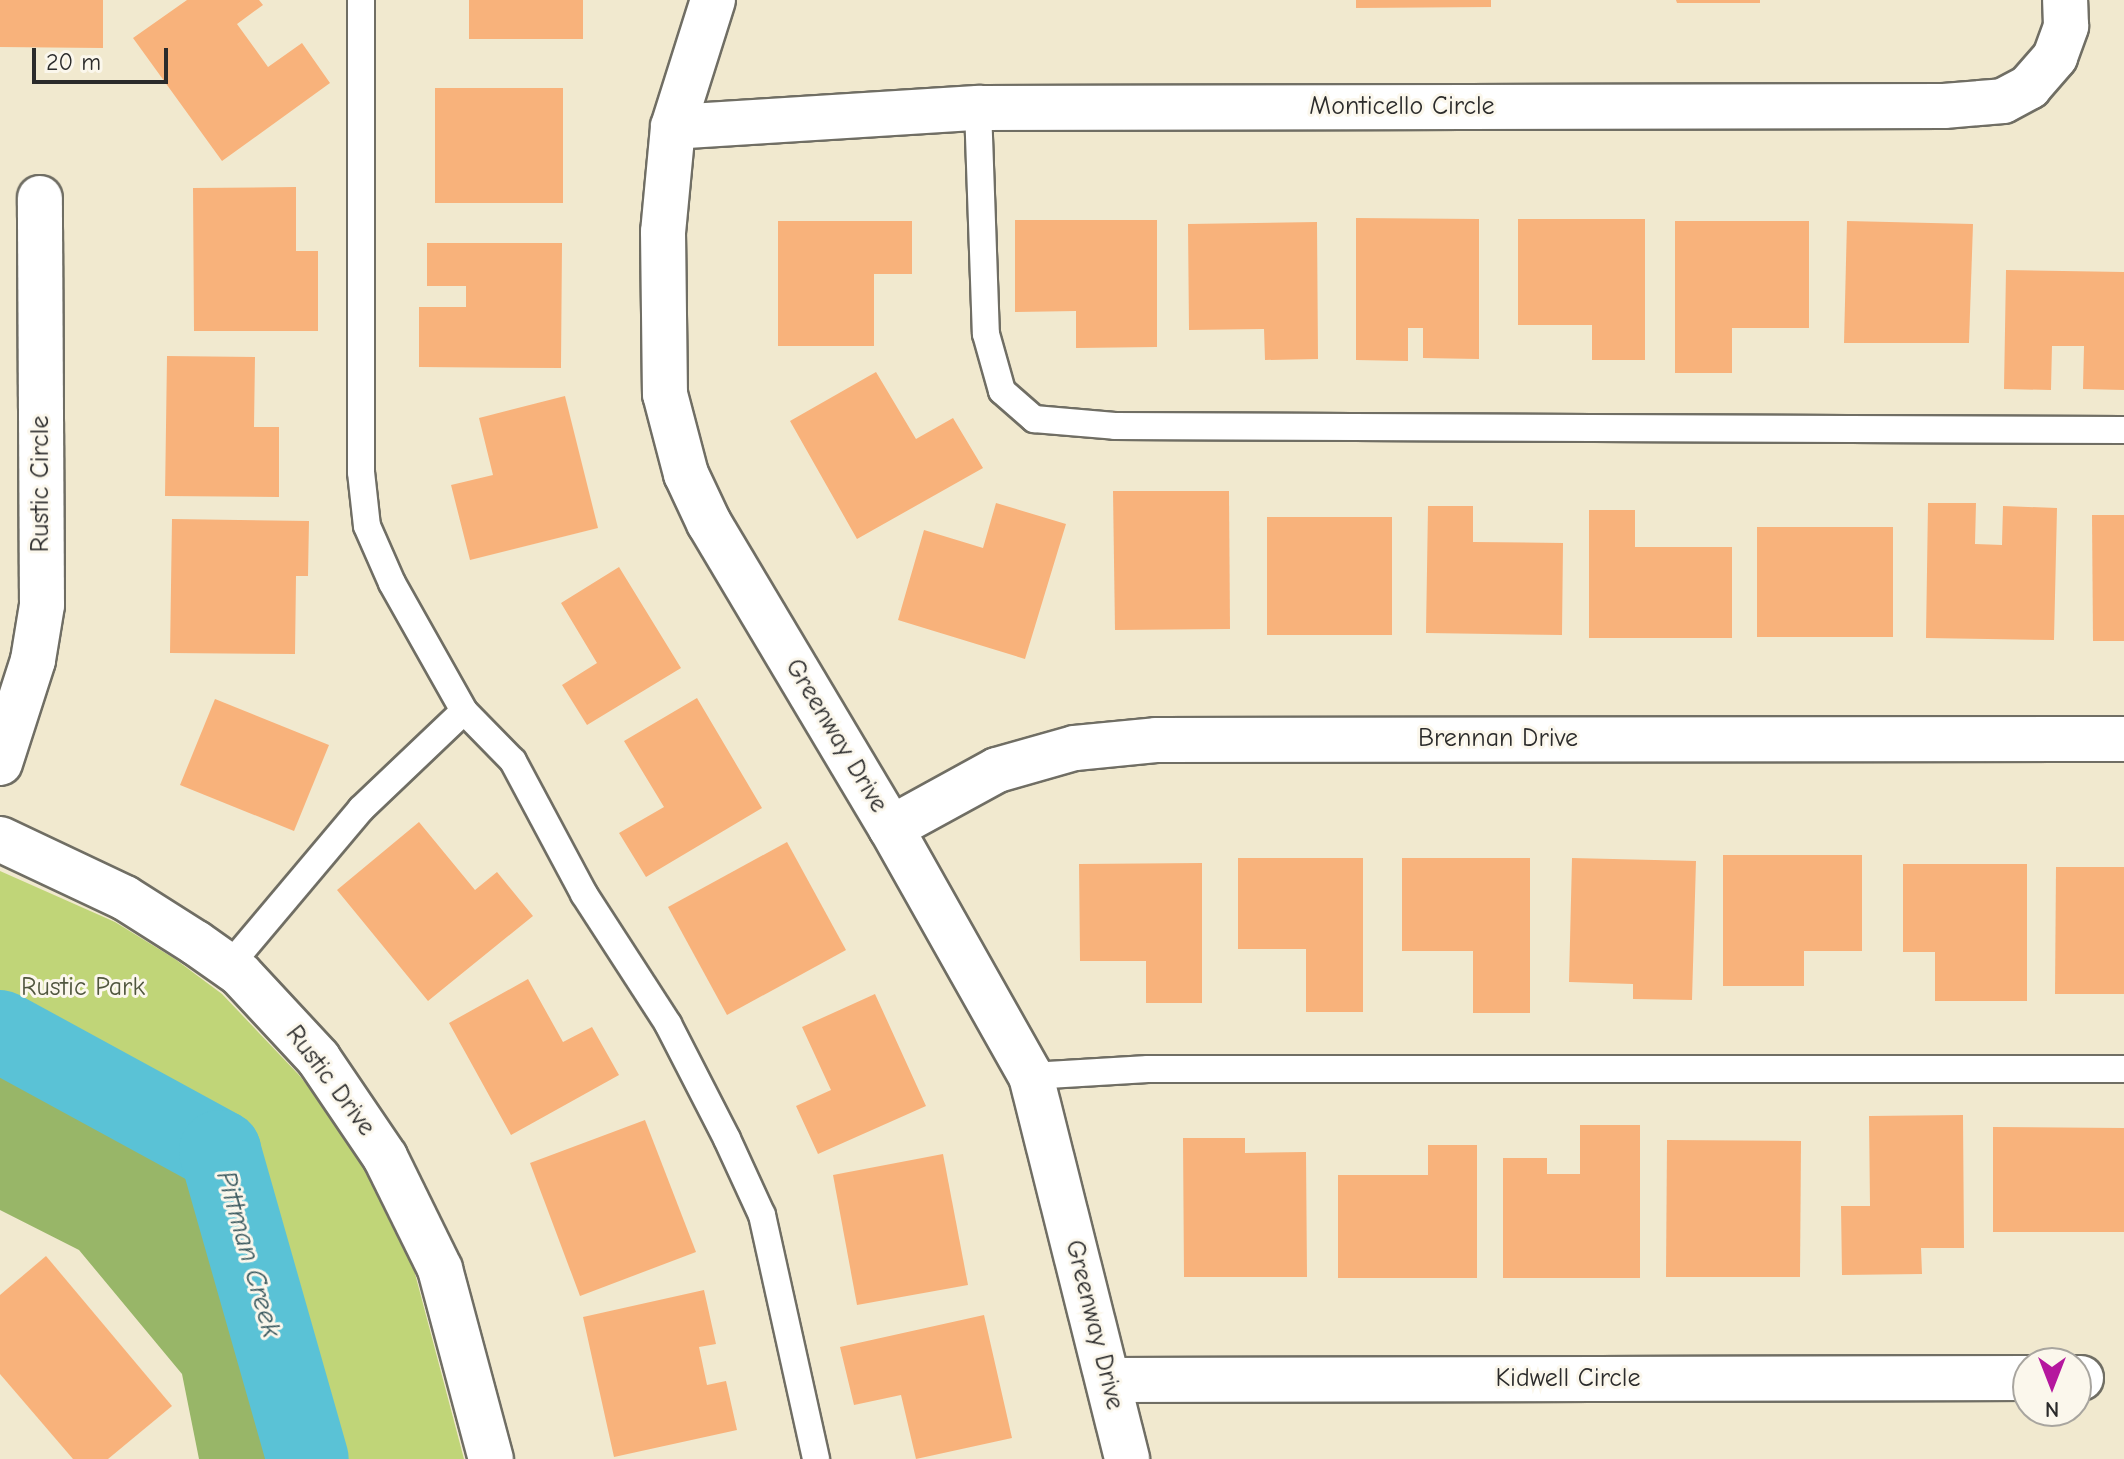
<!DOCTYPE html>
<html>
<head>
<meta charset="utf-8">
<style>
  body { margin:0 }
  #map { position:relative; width:2124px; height:1459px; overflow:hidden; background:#f1e9cf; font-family:"Comic Neue",sans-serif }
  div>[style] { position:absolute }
  .green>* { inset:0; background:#c0d578 }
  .forest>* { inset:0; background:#98b668 }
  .river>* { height:82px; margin:-41px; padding:0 41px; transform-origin:41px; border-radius:41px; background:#5ac2d6 }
  .building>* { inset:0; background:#f8b27b }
  .roads { filter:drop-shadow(2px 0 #706e64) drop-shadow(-2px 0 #706e64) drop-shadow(0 2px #706e64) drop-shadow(0 -2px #706e64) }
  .service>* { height:26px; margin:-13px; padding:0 13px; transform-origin:13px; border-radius:13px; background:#fff }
  .minor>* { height:44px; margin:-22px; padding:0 22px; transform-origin:22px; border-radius:22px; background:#fff }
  span { translate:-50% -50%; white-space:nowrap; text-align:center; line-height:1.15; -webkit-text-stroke:6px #fbf7ec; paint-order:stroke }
  .street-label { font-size:26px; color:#2b2b2b }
  .park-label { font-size:26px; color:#50563e }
  .water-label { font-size:28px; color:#39585e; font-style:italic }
  .north { position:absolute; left:2012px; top:1347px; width:80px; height:80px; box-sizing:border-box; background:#fbf7ec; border:2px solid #a8a59f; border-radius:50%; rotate:180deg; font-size:22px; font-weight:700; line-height:32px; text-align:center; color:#2b2b2b }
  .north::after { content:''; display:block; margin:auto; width:28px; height:36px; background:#b5179e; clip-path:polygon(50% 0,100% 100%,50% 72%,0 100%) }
  .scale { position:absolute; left:32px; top:48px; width:136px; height:36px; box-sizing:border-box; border:4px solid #2b2b2b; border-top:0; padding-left:10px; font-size:24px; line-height:28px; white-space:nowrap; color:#2b2b2b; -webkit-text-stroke:6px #fbf7ec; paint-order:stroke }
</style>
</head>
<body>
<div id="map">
  <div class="green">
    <i style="clip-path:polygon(0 871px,115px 922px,175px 959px,222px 994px,299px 1075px,342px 1130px,383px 1199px,413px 1266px,464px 1459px,319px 1459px,222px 1149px,0 1026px)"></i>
  </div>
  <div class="forest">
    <i style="clip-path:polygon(0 1026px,222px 1149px,319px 1459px,199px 1459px,182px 1374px,79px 1250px,0 1210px)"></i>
  </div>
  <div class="river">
    <i style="left:0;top:1031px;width:251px;rotate:28.6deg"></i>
    <i style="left:220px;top:1151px;width:320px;rotate:74.1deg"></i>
  </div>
  <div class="building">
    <i style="clip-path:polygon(0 0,103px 0,103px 48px,0 47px)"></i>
    <i style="clip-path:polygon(187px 0,259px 0,263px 5px,237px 24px,268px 67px,302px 43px,330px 83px,222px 161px,133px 38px)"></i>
    <i style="clip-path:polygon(469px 0,583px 0,583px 39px,469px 39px)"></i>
    <i style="clip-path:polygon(1356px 0,1491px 0,1491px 7px,1356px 8px)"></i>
    <i style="clip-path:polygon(1676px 0,1760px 0,1760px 3px,1677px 3px)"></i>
    <i style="clip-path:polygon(435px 88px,563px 88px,563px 203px,435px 203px)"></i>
    <i style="clip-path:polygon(296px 187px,296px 251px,318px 251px,318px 331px,194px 331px,193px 188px)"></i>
    <i style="clip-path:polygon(1356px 218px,1479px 219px,1479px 359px,1423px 358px,1423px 328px,1408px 328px,1408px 361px,1356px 360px)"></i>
    <i style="clip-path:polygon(1518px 219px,1645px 219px,1645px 360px,1592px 360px,1592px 325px,1518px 325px)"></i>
    <i style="clip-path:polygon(1015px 220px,1157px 220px,1157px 347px,1076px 348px,1076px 311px,1015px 312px)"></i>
    <i style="clip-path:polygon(778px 221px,912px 221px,912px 274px,874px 274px,874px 346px,778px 346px)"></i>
    <i style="clip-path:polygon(1675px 221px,1809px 221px,1809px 328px,1732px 328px,1732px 373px,1675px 373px)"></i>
    <i style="clip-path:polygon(1847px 221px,1973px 224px,1969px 343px,1844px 343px)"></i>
    <i style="clip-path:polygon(1317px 222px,1318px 359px,1265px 360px,1264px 329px,1189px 330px,1188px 224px)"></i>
    <i style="clip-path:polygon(427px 243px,562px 243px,561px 368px,419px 367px,419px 307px,466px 307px,466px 286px,427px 286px)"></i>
    <i style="clip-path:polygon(2006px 270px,2124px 272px,2124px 390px,2083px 389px,2084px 346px,2052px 346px,2051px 390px,2004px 389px)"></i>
    <i style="clip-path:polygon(167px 356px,255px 357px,254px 427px,279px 427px,279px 497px,165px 496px)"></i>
    <i style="clip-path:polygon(876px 372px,916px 439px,953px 418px,983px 468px,857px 539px,790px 421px)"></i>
    <i style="clip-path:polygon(565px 396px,598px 528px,470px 560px,451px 485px,493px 475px,479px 418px)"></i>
    <i style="clip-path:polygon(1113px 491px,1229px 491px,1230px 629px,1115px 630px)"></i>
    <i style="clip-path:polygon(996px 503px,1066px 524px,1025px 659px,898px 620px,924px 530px,983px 548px)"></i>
    <i style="clip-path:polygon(1928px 503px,1976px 503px,1975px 544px,2002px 545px,2003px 506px,2057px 508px,2054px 640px,1926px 638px)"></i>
    <i style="clip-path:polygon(1428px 506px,1473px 506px,1473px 542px,1563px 543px,1562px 635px,1426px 633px)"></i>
    <i style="clip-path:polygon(1589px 510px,1635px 510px,1635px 547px,1732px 547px,1732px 638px,1589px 638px)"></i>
    <i style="clip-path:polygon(2092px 515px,2124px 515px,2124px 641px,2093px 641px)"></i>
    <i style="clip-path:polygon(1267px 517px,1392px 517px,1392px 635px,1267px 635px)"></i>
    <i style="clip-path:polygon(172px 519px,309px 521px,308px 576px,296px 576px,295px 654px,170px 653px)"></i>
    <i style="clip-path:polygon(1757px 527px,1893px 527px,1893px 637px,1757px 637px)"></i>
    <i style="clip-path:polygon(619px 567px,681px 668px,587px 725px,562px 685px,597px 663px,561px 603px)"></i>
    <i style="clip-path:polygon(697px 698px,762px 808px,646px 877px,619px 833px,664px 807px,624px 741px)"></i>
    <i style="clip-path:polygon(215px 699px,329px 745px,294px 831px,180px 785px)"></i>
    <i style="clip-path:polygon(419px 822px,475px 890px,497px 872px,533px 916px,428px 1001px,337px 890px)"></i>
    <i style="clip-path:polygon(787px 842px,846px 950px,727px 1015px,668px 907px)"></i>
    <i style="clip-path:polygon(1723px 855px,1862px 855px,1862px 951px,1804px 951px,1804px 986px,1723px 986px)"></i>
    <i style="clip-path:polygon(1238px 858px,1363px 858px,1363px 1012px,1306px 1012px,1306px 949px,1238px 949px)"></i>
    <i style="clip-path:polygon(1402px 858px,1530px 858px,1530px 1013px,1473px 1013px,1473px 951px,1402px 951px)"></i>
    <i style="clip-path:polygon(1572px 858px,1696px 861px,1692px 1000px,1633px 999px,1633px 984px,1569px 982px)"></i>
    <i style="clip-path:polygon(1202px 863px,1202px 1003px,1146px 1003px,1146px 961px,1080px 961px,1079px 864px)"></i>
    <i style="clip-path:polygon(1903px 864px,2027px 864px,2027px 1001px,1935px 1001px,1935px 952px,1903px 952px)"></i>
    <i style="clip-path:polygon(2056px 867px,2124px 867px,2124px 994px,2055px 994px)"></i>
    <i style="clip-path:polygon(528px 979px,563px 1042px,592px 1027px,619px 1075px,511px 1135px,449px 1023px)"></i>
    <i style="clip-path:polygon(875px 994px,926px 1106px,818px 1154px,796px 1106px,831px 1090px,802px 1027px)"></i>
    <i style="clip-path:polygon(1963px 1115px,1964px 1248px,1921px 1248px,1922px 1274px,1842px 1275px,1841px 1206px,1870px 1206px,1869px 1116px)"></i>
    <i style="clip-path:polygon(645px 1120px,696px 1252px,580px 1296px,530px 1163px)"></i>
    <i style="clip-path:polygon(1580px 1125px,1640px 1125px,1640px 1278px,1503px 1278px,1503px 1158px,1547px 1158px,1547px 1174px,1580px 1174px)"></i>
    <i style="clip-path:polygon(1993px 1127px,2124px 1128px,2124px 1232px,1993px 1232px)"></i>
    <i style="clip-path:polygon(1183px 1138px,1245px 1138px,1245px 1153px,1306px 1152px,1307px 1277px,1184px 1277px)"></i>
    <i style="clip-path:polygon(1667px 1140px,1801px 1141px,1800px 1277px,1666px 1277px)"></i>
    <i style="clip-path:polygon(1428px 1145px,1477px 1145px,1477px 1278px,1338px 1278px,1338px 1175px,1428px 1175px)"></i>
    <i style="clip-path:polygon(943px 1154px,968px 1285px,857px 1305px,833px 1175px)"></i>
    <i style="clip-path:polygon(46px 1256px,172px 1406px,108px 1459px,73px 1459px,0 1374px,0 1295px)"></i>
    <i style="clip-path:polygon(704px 1290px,716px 1344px,699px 1347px,707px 1385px,726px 1381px,737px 1430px,614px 1457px,583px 1317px)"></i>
    <i style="clip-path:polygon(984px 1315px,1012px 1438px,916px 1459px,901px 1395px,854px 1405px,840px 1347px)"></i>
  </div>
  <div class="roads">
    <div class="service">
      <i style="left:361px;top:0;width:472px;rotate:90deg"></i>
      <i style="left:361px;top:472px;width:54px;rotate:83.7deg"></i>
      <i style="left:367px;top:526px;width:62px;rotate:66.3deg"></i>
      <i style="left:392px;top:583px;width:147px;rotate:60.6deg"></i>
      <i style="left:978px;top:108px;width:226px;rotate:88deg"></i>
      <i style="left:986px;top:334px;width:59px;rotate:74.3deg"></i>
      <i style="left:1002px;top:391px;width:43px;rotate:41.2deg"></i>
      <i style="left:1034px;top:419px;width:81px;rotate:4.9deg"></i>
      <i style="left:1115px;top:426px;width:1009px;rotate:0.23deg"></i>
      <i style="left:229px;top:966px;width:205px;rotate:-49.9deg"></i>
      <i style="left:361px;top:809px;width:142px;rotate:-43.6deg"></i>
      <i style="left:464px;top:711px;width:70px;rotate:45.6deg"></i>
      <i style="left:513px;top:761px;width:151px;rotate:61.9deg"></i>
      <i style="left:584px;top:894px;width:155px;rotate:57.1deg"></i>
      <i style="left:668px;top:1024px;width:129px;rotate:62.8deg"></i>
      <i style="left:727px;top:1139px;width:84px;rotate:65.3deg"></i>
      <i style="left:762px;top:1215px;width:250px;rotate:77.5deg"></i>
      <i style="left:1031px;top:1076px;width:117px;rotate:-3.4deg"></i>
      <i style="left:1148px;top:1069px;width:976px"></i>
    </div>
    <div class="minor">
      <i style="left:713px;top:0;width:133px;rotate:107.5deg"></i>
      <i style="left:673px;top:127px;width:105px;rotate:95.4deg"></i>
      <i style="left:663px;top:232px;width:162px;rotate:89.3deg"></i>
      <i style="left:665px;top:394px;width:83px;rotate:75.3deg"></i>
      <i style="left:686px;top:474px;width:54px;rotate:64.9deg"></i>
      <i style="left:709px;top:523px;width:355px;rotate:59.2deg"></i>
      <i style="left:891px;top:828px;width:285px;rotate:60.6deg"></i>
      <i style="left:1031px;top:1076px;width:395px;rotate:75.9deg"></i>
      <i style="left:673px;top:127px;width:306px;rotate:-3.6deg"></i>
      <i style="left:978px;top:108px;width:966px;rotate:-0.12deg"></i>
      <i style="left:1944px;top:106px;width:59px;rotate:-4.8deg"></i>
      <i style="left:2003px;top:101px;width:30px;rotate:-28deg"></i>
      <i style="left:2029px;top:87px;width:40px;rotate:-49deg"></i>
      <i style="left:2055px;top:57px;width:33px;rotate:-70deg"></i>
      <i style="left:2066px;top:26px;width:26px;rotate:-92deg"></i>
      <i style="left:0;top:763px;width:108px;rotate:-72.2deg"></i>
      <i style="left:33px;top:660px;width:56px;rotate:-80.7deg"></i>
      <i style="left:42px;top:605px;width:407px;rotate:-90.3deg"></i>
      <i style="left:891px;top:828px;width:121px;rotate:-28.7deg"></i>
      <i style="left:997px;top:770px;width:81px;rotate:-15.8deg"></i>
      <i style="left:1075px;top:748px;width:81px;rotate:-5.6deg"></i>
      <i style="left:1156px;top:740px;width:968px;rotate:-0.06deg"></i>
      <i style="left:0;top:839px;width:138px;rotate:25.3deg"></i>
      <i style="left:125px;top:898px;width:84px;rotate:32.4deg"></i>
      <i style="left:196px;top:943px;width:54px;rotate:35.2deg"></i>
      <i style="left:240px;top:974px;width:115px;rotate:47.1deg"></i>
      <i style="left:318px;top:1058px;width:120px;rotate:55.9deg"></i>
      <i style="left:385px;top:1157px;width:125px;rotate:63.8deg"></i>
      <i style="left:440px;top:1269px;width:197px;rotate:75deg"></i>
      <i style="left:2076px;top:1378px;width:5px"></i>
      <i style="left:1108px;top:1380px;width:920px;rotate:-0.12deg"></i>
    </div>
  </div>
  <div class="street-label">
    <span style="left:1402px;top:107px">Monticello Circle</span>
    <span style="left:41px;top:484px;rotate:-90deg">Rustic Circle</span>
    <span style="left:836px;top:736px;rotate:59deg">Greenway Drive</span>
    <span style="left:1498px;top:739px">Brennan Drive</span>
    <span style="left:330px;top:1081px;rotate:53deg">Rustic Drive</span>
    <span style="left:1094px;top:1325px;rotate:76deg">Greenway Drive</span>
    <span style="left:1568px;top:1379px">Kidwell Circle</span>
  </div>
  <div class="park-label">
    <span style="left:83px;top:988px">Rustic Park</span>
  </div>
  <div class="water-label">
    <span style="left:249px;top:1254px;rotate:74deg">Pittman Creek</span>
  </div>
  <div class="north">N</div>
  <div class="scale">20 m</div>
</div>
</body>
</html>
